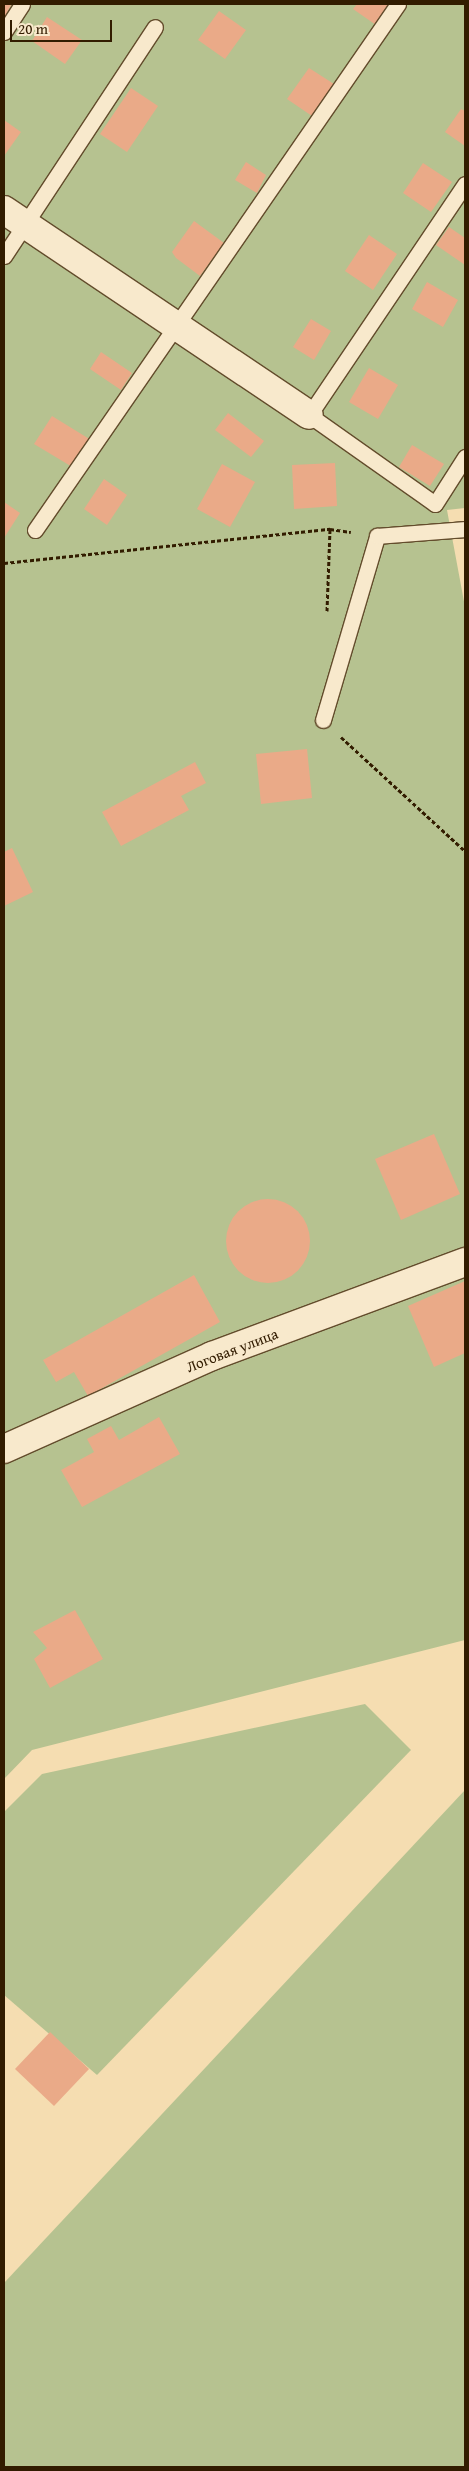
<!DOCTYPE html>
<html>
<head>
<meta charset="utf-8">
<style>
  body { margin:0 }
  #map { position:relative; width:469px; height:2471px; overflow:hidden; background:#f5ddb1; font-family:"Gentium Book Plus",serif }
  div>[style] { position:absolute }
  .green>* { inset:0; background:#b6c290 }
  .building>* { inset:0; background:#eaaa88 }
  .round { border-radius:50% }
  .path>* { height:3px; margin-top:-1.5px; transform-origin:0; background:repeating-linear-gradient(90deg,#321c00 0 4px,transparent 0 6.5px) }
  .roads { filter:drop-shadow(1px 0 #634c2c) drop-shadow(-1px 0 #634c2c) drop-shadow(0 1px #634c2c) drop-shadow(0 -1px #634c2c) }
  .lane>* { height:15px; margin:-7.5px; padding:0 7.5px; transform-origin:7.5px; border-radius:7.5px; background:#f8e9cc }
  .street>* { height:28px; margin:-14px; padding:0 14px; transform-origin:14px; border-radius:14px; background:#f8e9cc }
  span { translate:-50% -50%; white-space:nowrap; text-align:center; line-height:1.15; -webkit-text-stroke:4px #f8e9cc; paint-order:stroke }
  .street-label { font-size:15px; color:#321c00 }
  .frame { position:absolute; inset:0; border:5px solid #321c00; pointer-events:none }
  .scale { position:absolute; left:10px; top:20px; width:102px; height:22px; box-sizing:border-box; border:2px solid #321c00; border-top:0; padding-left:6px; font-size:15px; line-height:18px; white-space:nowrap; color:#321c00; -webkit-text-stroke:4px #f8e9cc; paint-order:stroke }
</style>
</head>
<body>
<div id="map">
  <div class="green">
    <i style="clip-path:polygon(4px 4px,465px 4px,465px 508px,447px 510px,465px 607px,465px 1640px,32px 1750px,4px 1779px)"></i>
    <i style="clip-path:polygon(365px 1704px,411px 1750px,97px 2075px,4px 1995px,4px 1812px,42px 1774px)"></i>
    <i style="clip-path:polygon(465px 1790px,465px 2467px,4px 2467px,4px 2283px)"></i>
  </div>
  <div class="building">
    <i style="clip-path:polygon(4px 4px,11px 5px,4px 18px)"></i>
    <i style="clip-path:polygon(357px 4px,391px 4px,376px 25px,353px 9px)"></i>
    <i style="clip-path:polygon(219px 11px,246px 30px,225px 59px,198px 40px)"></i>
    <i style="clip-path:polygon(47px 17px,82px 40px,65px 64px,32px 41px)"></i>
    <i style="clip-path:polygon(309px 68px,334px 84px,312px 116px,287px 99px)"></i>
    <i style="clip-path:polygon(131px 88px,158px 106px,127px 152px,100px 134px)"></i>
    <i style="clip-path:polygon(461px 109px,465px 111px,465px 146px,445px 132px)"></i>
    <i style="clip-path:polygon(4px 120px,21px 132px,4px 156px)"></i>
    <i style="clip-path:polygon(246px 162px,266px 175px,257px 193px,235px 180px)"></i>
    <i style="clip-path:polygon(423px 163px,452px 182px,431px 212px,403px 193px)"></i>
    <i style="clip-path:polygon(194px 221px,224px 243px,200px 276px,176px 258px,172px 252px)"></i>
    <i style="clip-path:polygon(449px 227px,465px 238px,465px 265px,436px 245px)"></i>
    <i style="clip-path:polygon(369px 235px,397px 254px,373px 290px,345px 271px)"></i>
    <i style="clip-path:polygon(427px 282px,458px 300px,443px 327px,412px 309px)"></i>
    <i style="clip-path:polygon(311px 319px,331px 331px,314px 360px,293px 347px)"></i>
    <i style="clip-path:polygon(101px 352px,132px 373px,121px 390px,90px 369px)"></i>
    <i style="clip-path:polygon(369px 368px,398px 385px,378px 419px,349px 402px)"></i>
    <i style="clip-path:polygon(228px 413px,264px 441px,251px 457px,215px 430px)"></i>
    <i style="clip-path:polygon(52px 416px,91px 440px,74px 468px,34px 444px)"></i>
    <i style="clip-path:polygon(412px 445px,444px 464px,430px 486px,399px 467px)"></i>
    <i style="clip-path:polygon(335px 463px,337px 506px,294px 509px,292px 465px)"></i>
    <i style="clip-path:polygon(222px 464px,255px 482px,230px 527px,197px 509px)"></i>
    <i style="clip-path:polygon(104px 479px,127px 495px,107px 525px,84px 509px)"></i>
    <i style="clip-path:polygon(4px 502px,20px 513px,4px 538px)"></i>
    <i style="clip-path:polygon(307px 749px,312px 798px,261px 804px,256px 754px)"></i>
    <i style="clip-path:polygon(195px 762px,206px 783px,181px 796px,189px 810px,121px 846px,102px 812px)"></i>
    <i style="clip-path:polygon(12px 848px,33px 892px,4px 906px,4px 852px)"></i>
    <i style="clip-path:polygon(434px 1134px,460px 1194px,401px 1220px,375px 1159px)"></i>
    <i class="round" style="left:226px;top:1199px;width:84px;height:84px"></i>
    <i style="clip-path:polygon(194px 1275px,220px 1322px,88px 1396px,74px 1372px,56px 1382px,43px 1360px)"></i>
    <i style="clip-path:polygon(465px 1281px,465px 1353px,434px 1367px,408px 1306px)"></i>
    <i style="clip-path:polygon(159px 1417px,180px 1454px,82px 1507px,61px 1470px,94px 1452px,87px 1439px,111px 1426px,119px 1440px)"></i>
    <i style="clip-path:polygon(75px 1610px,103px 1659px,50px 1688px,34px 1659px,47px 1648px,33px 1632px)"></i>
    <i style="clip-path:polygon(50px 2032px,89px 2069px,54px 2106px,15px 2069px)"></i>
  </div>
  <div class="path">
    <i style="left:4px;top:563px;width:328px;rotate:-6deg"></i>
    <i style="left:330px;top:529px;width:21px;rotate:8deg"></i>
    <i style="left:327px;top:611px;width:82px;rotate:-87.9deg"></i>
    <i style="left:341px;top:737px;width:168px;rotate:42.6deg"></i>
  </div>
  <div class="roads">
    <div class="lane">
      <i style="left:4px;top:32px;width:33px;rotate:-57deg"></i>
      <i style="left:465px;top:184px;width:279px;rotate:124deg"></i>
      <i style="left:309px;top:415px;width:154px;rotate:35.2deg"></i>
      <i style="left:435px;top:504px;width:56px;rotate:-57.4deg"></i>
      <i style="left:4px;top:256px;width:274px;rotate:-56.6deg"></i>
      <i style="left:35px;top:530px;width:639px;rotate:-55.39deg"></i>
      <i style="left:323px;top:720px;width:192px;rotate:-73.6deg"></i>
      <i style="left:377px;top:536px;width:88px;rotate:-4.5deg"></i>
    </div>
    <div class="street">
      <i style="left:4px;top:210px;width:367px;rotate:33.9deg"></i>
      <i style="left:4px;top:1449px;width:228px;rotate:-24.1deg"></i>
      <i style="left:212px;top:1356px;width:270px;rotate:-20.4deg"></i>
    </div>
  </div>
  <div class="street-label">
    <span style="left:232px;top:1350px;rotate:-21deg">Логовая улица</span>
  </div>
  <div class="frame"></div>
  <div class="scale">20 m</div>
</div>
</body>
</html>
